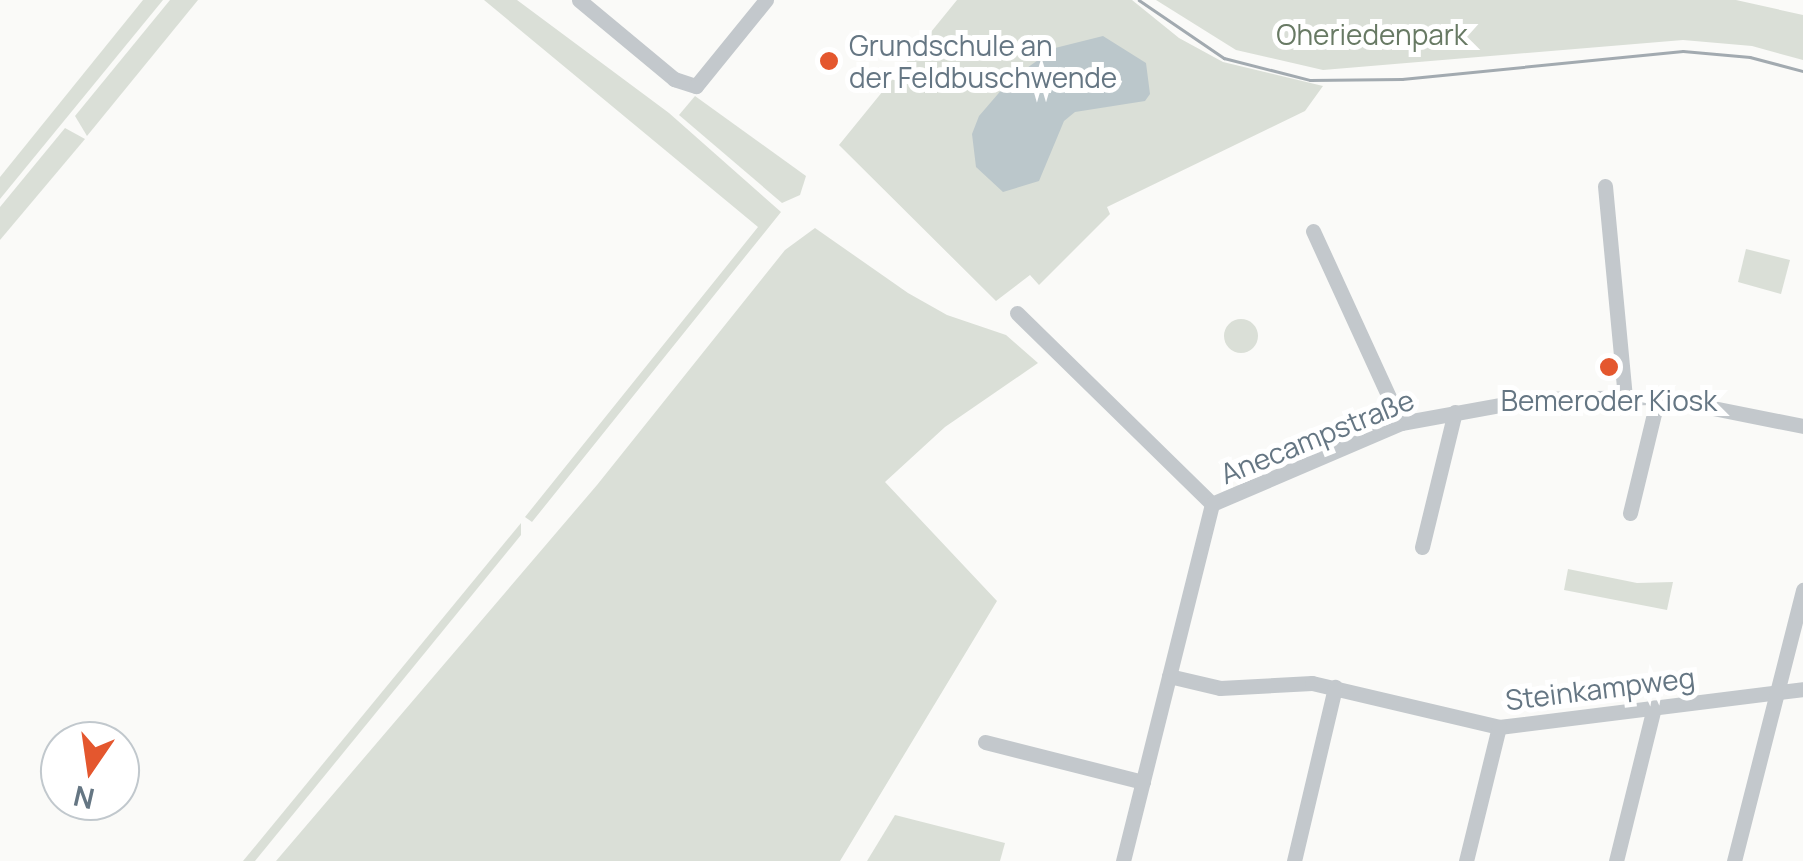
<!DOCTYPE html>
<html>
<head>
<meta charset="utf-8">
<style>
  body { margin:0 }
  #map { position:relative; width:1803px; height:861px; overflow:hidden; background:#fafaf8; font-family:Manrope,sans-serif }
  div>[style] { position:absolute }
  .green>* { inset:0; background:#dadfd7 }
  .round { border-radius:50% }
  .water>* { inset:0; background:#bbc7cb }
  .minor>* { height:15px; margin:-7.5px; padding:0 7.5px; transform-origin:7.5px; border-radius:7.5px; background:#c3c8cc }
  .tram>* { height:2.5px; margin:-1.25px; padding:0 1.25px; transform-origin:1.25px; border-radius:1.25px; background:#a2aab0 }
  .dots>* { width:28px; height:28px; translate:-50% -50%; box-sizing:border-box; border:5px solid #fff; border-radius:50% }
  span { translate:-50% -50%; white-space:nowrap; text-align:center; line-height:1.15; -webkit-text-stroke:10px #fff; paint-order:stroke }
  .park-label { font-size:28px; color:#687a64 }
  .poi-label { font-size:28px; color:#657683 }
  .left { translate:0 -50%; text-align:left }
  .street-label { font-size:28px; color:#657683 }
  .north { position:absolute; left:40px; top:721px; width:100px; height:100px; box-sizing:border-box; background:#fff; border:2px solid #c1c8cd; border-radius:50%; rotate:193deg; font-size:28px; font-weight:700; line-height:40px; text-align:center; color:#657683 }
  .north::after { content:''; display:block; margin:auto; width:35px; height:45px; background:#e4572e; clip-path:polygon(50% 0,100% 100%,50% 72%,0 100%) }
</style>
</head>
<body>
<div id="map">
  <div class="green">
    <i style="clip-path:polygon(143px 0,163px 0,0 199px,0 177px)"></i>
    <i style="clip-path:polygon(170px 0,198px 0,87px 136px,75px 116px)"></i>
    <i style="clip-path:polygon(484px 0,517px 0,669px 113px,781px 212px,532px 522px,525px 517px,758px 227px)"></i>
    <i style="clip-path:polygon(957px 0,1132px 0,1179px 38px,1223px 62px,1323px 86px,1305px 111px,1107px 207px,1110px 214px,1039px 285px,1030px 275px,996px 301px,839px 145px)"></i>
    <i style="clip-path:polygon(1156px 0,1736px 0,1803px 15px,1803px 60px,1752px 46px,1683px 40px,1323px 70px,1236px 50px)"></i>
    <i style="clip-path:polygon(695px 96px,806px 176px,800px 195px,782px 203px,679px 115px)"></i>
    <i style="clip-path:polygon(65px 128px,85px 139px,0 240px,0 207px)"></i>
    <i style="clip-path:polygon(815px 228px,908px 293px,947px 315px,1006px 335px,1038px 363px,945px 427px,885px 482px,997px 601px,840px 861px,276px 861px,597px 485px,785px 250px)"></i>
    <i style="clip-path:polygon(1746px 249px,1790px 260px,1781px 294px,1738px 282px)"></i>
    <i class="round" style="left:1224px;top:319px;width:34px;height:34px"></i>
    <i style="clip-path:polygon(521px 523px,521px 535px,255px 861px,243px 861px)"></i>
    <i style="clip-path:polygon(1568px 569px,1637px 583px,1673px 582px,1667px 610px,1564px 590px)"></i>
    <i style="clip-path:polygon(895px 815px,1005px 843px,1000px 861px,867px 861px)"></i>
  </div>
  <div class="water">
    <i style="clip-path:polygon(1103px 36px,1146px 63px,1150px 94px,1145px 101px,1075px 112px,1064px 121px,1039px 181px,1003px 192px,976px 167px,972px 134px,979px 116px,1010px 80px,1055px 48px)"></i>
  </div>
  <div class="minor">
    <i style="left:579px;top:0;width:124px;rotate:39.7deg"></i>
    <i style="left:674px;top:79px;width:23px;rotate:18deg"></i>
    <i style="left:696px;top:86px;width:111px;rotate:-50.9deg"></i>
    <i style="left:1605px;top:186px;width:211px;rotate:84.6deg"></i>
    <i style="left:1313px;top:231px;width:211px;rotate:65.4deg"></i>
    <i style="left:1017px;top:313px;width:273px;rotate:44.4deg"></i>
    <i style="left:1630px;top:513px;width:119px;rotate:-76.4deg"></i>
    <i style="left:1422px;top:547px;width:139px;rotate:-76.3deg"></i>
    <i style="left:1169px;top:676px;width:52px;rotate:13.2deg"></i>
    <i style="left:1220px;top:688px;width:92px;rotate:-3.1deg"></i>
    <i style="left:1312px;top:683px;width:192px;rotate:13.2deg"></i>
    <i style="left:1499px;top:727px;width:306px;rotate:-7.1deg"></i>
    <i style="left:985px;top:742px;width:163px;rotate:14.2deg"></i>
    <i style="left:1123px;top:861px;width:368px;rotate:-76deg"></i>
    <i style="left:1212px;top:504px;width:206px;rotate:-23.2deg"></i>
    <i style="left:1401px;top:423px;width:134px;rotate:-10.3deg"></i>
    <i style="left:1533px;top:399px;width:125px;rotate:-0.9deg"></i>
    <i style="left:1658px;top:397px;width:148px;rotate:11.3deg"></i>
    <i style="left:1294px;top:861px;width:179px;rotate:-76.7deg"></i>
    <i style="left:1466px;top:861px;width:138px;rotate:-76.2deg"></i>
    <i style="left:1616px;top:861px;width:158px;rotate:-76.1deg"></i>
    <i style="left:1734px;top:861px;width:280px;rotate:-75.7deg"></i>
  </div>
  <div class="tram">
    <i style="left:1139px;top:0;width:103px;rotate:34.3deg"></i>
    <i style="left:1224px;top:58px;width:89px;rotate:14.3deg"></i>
    <i style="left:1310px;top:80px;width:92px;rotate:-0.6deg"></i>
    <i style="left:1402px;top:79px;width:282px;rotate:-5.7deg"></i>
    <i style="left:1683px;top:51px;width:67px;rotate:5.1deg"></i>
    <i style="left:1750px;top:57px;width:55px;rotate:14.8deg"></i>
  </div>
  <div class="dots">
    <i style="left:829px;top:61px;background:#e4572e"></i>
    <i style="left:1609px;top:367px;background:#e4572e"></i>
  </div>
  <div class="park-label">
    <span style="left:1372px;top:34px">Oheriedenpark</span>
  </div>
  <div class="poi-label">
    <span class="left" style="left:849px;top:61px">Grundschule an<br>der Feldbuschwende</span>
    <span style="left:1609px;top:400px">Bemeroder Kiosk</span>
  </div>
  <div class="street-label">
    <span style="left:1317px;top:436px;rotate:-22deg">Anecampstraße</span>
    <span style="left:1600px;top:688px;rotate:-7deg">Steinkampweg</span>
  </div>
  <div class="north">N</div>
</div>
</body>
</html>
